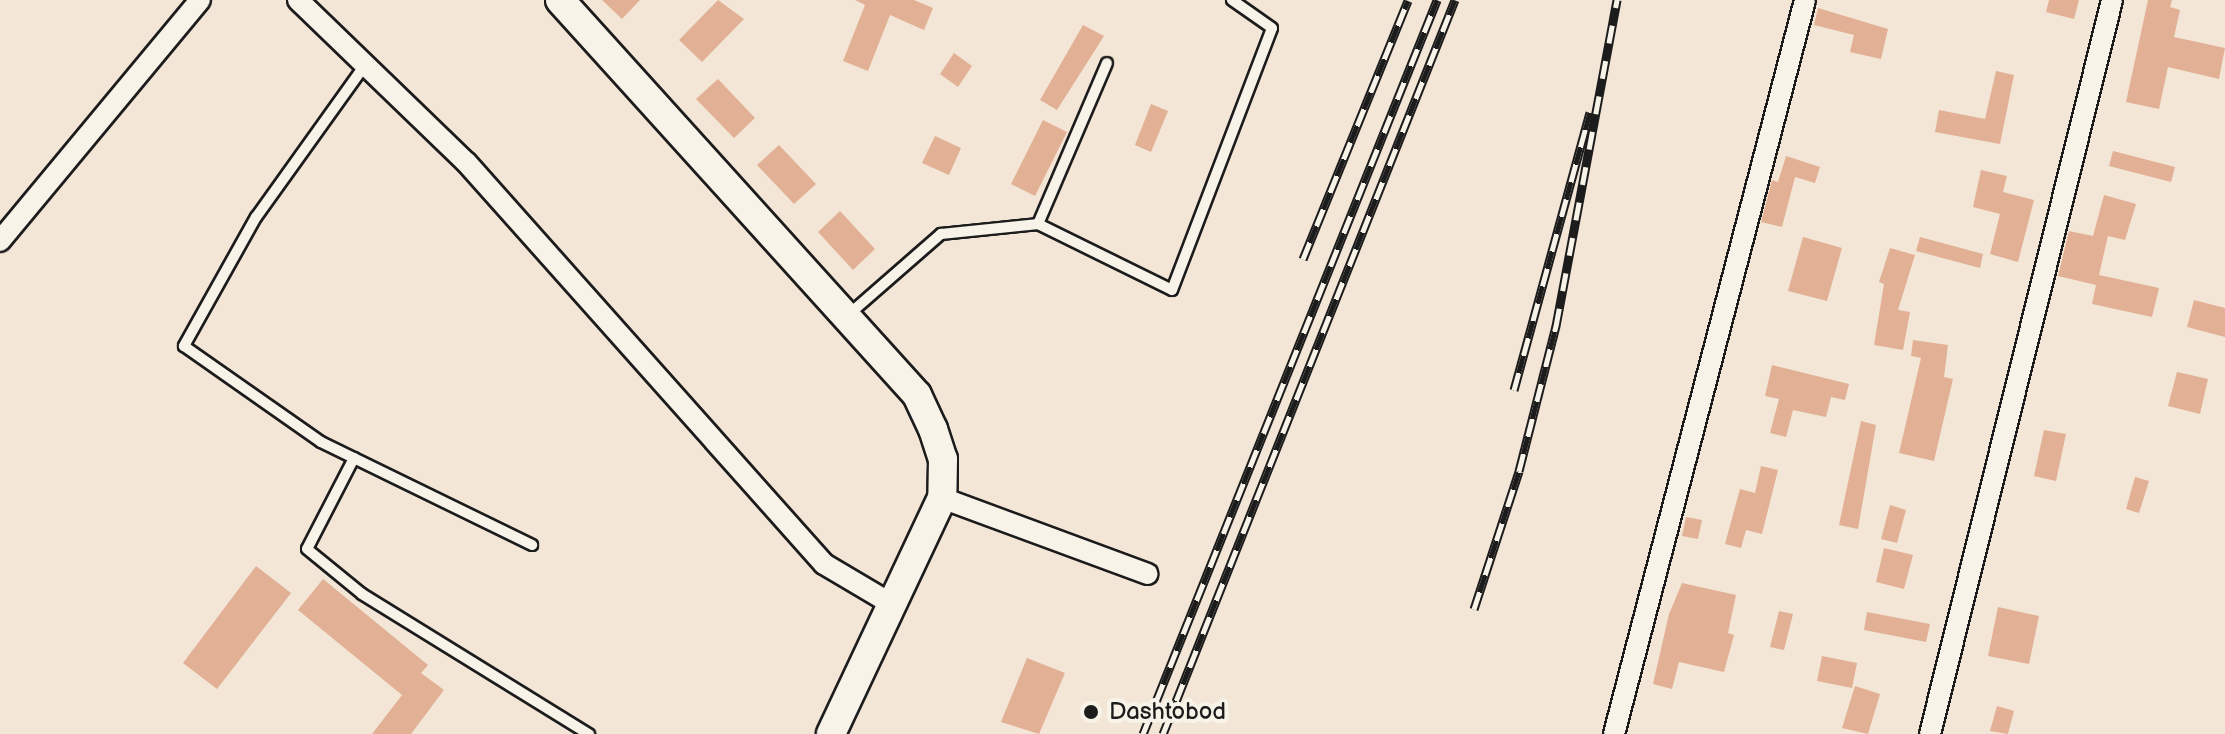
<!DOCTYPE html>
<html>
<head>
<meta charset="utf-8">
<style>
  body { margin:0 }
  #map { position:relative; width:2225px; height:734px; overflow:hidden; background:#f3e6d7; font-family:"Balsamiq Sans",sans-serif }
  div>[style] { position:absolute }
  .building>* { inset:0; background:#e2b094 }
  .roads { filter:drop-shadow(2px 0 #1c1c1c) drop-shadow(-2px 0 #1c1c1c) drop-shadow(0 2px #1c1c1c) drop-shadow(0 -2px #1c1c1c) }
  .lane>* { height:10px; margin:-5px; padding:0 5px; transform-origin:5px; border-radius:5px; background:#f7f3e8 }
  .street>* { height:20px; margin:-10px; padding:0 10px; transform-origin:10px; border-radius:10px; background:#f7f3e8 }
  .secondary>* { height:28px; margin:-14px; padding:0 14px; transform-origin:14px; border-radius:14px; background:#f7f3e8 }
  .rail>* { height:9px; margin-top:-4.5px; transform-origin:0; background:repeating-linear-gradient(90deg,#f7f3e8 0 18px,#1c1c1c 0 36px); box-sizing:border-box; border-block:2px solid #1c1c1c }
  .dots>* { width:22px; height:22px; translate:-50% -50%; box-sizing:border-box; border:4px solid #f7f3e8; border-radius:50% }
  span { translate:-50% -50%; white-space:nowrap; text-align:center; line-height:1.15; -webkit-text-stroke:8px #f7f3e8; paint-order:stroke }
  .poi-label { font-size:24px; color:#1c1c1c }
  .left { translate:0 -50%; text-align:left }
</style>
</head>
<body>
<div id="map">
  <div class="building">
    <i style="clip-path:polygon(602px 0,640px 0,622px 19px)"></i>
    <i style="clip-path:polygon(718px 0,744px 19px,702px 62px,679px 40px)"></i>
    <i style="clip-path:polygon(855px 0,914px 0,933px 8px,924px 30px,890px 15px,868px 71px,843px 61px,865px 5px)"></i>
    <i style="clip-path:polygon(2049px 0,2079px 0,2074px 19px,2046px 12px)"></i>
    <i style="clip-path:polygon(2148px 0,2172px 0,2170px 7px,2180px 10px,2174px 37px,2225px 48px,2219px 79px,2168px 67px,2159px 109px,2126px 102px)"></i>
    <i style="clip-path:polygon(1818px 8px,1888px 29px,1881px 59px,1850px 52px,1854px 35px,1814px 25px)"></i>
    <i style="clip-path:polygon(1083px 25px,1104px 36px,1057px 110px,1040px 100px)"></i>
    <i style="clip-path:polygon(954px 53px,972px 66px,958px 87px,940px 74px)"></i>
    <i style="clip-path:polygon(1996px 71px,2014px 75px,2000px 144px,1935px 132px,1939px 110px,1985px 119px)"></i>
    <i style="clip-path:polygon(718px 79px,755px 118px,734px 138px,696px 99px)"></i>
    <i style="clip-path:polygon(1151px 104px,1168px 111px,1151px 152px,1135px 145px)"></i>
    <i style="clip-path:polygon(1043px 120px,1067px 132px,1035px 196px,1011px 184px)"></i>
    <i style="clip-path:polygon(935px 136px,961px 148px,949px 175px,922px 163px)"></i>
    <i style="clip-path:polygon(779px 145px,816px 184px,794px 204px,757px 165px)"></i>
    <i style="clip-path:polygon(2113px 151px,2175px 167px,2171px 182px,2109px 166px)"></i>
    <i style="clip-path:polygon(1786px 156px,1820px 167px,1815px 183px,1795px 177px,1782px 227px,1761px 222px,1772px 180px,1778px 182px)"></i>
    <i style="clip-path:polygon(1981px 170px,2007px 176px,2003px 192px,2034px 200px,2018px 262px,1990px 254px,2000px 214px,1973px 207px)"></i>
    <i style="clip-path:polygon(2104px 195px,2136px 204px,2125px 240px,2108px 236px,2099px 275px,2159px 288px,2152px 317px,2092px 304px,2096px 285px,2058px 276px,2069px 231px,2093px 236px)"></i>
    <i style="clip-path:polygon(840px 211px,875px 249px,853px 270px,818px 232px)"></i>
    <i style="clip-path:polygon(1803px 237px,1842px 248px,1827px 301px,1788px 291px)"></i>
    <i style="clip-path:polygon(1920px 237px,1983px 254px,1980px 268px,1916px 251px)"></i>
    <i style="clip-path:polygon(1890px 248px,1915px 255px,1898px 310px,1910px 312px,1903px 350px,1874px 345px,1884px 284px,1879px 282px)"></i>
    <i style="clip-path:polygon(2194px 300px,2225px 308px,2225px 337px,2187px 327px)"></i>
    <i style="clip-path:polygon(1913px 340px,1948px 345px,1944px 377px,1953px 379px,1934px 461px,1899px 453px,1921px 358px,1911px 356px)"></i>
    <i style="clip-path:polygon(1772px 365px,1849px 384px,1845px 400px,1831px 397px,1826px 417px,1793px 410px,1786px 437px,1770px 433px,1779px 399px,1765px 396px)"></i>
    <i style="clip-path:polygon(2177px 372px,2208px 379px,2200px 414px,2168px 406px)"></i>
    <i style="clip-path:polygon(1861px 421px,1876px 425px,1858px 529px,1839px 525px)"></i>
    <i style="clip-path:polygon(2044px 430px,2066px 434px,2056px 481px,2034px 476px)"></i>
    <i style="clip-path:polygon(1761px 466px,1778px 470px,1762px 534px,1746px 530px,1741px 548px,1725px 544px,1740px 489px,1755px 493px)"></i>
    <i style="clip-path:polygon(2135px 477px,2149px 481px,2139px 513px,2126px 509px)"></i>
    <i style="clip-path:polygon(1890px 505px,1906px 510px,1897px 543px,1881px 539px)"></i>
    <i style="clip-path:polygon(1686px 517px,1702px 520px,1698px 539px,1682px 536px)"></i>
    <i style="clip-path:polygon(1884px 548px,1913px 555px,1904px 589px,1876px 582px)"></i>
    <i style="clip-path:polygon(256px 566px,291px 593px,217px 689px,183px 663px)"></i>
    <i style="clip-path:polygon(323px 579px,428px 665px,421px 673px,444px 690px,411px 734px,372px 734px,402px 695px,298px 610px)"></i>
    <i style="clip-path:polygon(1682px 583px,1736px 595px,1728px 633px,1734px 635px,1724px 672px,1679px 662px,1672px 689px,1653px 684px,1669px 614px)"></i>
    <i style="clip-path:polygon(1998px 607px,2039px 616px,2029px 664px,1988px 656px)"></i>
    <i style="clip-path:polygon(1779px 611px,1793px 614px,1784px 650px,1770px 647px)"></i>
    <i style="clip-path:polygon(1867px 612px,1930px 624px,1926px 642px,1864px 630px)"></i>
    <i style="clip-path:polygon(1822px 656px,1857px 663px,1852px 688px,1817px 681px)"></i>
    <i style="clip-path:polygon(1027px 658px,1065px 673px,1039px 734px,1001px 722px)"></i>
    <i style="clip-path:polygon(1855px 686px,1880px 694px,1868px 734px,1842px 728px)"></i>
    <i style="clip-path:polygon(1997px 706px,2014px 711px,2008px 734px,1990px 731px)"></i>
  </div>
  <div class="roads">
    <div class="lane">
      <i style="left:365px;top:65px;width:187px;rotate:125.6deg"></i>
      <i style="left:256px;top:217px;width:148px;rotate:119.2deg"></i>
      <i style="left:184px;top:346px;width:167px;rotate:35deg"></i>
      <i style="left:321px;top:442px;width:235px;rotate:26deg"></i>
      <i style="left:1038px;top:224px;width:149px;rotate:26.2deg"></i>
      <i style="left:1172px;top:290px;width:280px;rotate:-69.1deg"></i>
      <i style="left:1272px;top:28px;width:49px;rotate:-145deg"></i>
      <i style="left:847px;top:316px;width:125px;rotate:-41.1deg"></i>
      <i style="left:941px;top:234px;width:98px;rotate:-5.9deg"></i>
      <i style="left:1038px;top:224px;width:175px;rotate:-66.8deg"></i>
      <i style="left:354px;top:458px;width:102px;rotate:117.3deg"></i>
      <i style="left:307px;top:549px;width:71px;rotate:39.3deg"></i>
      <i style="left:362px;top:594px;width:267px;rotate:31.7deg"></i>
    </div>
    <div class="street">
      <i style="left:298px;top:0;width:233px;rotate:44deg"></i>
      <i style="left:466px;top:162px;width:538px;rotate:48.31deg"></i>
      <i style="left:824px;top:564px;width:82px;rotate:30.6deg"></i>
      <i style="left:0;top:241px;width:313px;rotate:-50.3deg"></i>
      <i style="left:942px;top:498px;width:219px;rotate:20.3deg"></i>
      <i style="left:1614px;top:734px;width:758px;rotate:-75.41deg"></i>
      <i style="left:1930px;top:734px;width:756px;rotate:-76.07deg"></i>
    </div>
    <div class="secondary">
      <i style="left:560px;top:0;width:532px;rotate:47.89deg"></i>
      <i style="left:917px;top:395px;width:38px;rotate:65deg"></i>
      <i style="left:933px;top:429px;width:32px;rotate:72deg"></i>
      <i style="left:943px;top:459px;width:39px;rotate:91deg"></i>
      <i style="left:942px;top:498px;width:261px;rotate:115.2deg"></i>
    </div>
  </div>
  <div class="rail">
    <i style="left:1303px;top:259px;width:279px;rotate:-67.9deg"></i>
    <i style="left:1514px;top:390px;width:288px;rotate:-74.7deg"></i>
    <i style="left:1474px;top:609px;width:145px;rotate:-71.9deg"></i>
    <i style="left:1519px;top:471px;width:150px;rotate:-75.7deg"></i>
    <i style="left:1556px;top:326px;width:332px;rotate:-79.4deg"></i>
    <i style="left:1143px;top:734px;width:791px;rotate:-68.17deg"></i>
    <i style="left:1163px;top:734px;width:790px;rotate:-68.31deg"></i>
  </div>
  <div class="dots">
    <i style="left:1091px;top:712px;background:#1c1c1c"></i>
  </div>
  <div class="poi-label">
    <span class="left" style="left:1109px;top:712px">Dashtobod</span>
  </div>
</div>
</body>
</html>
